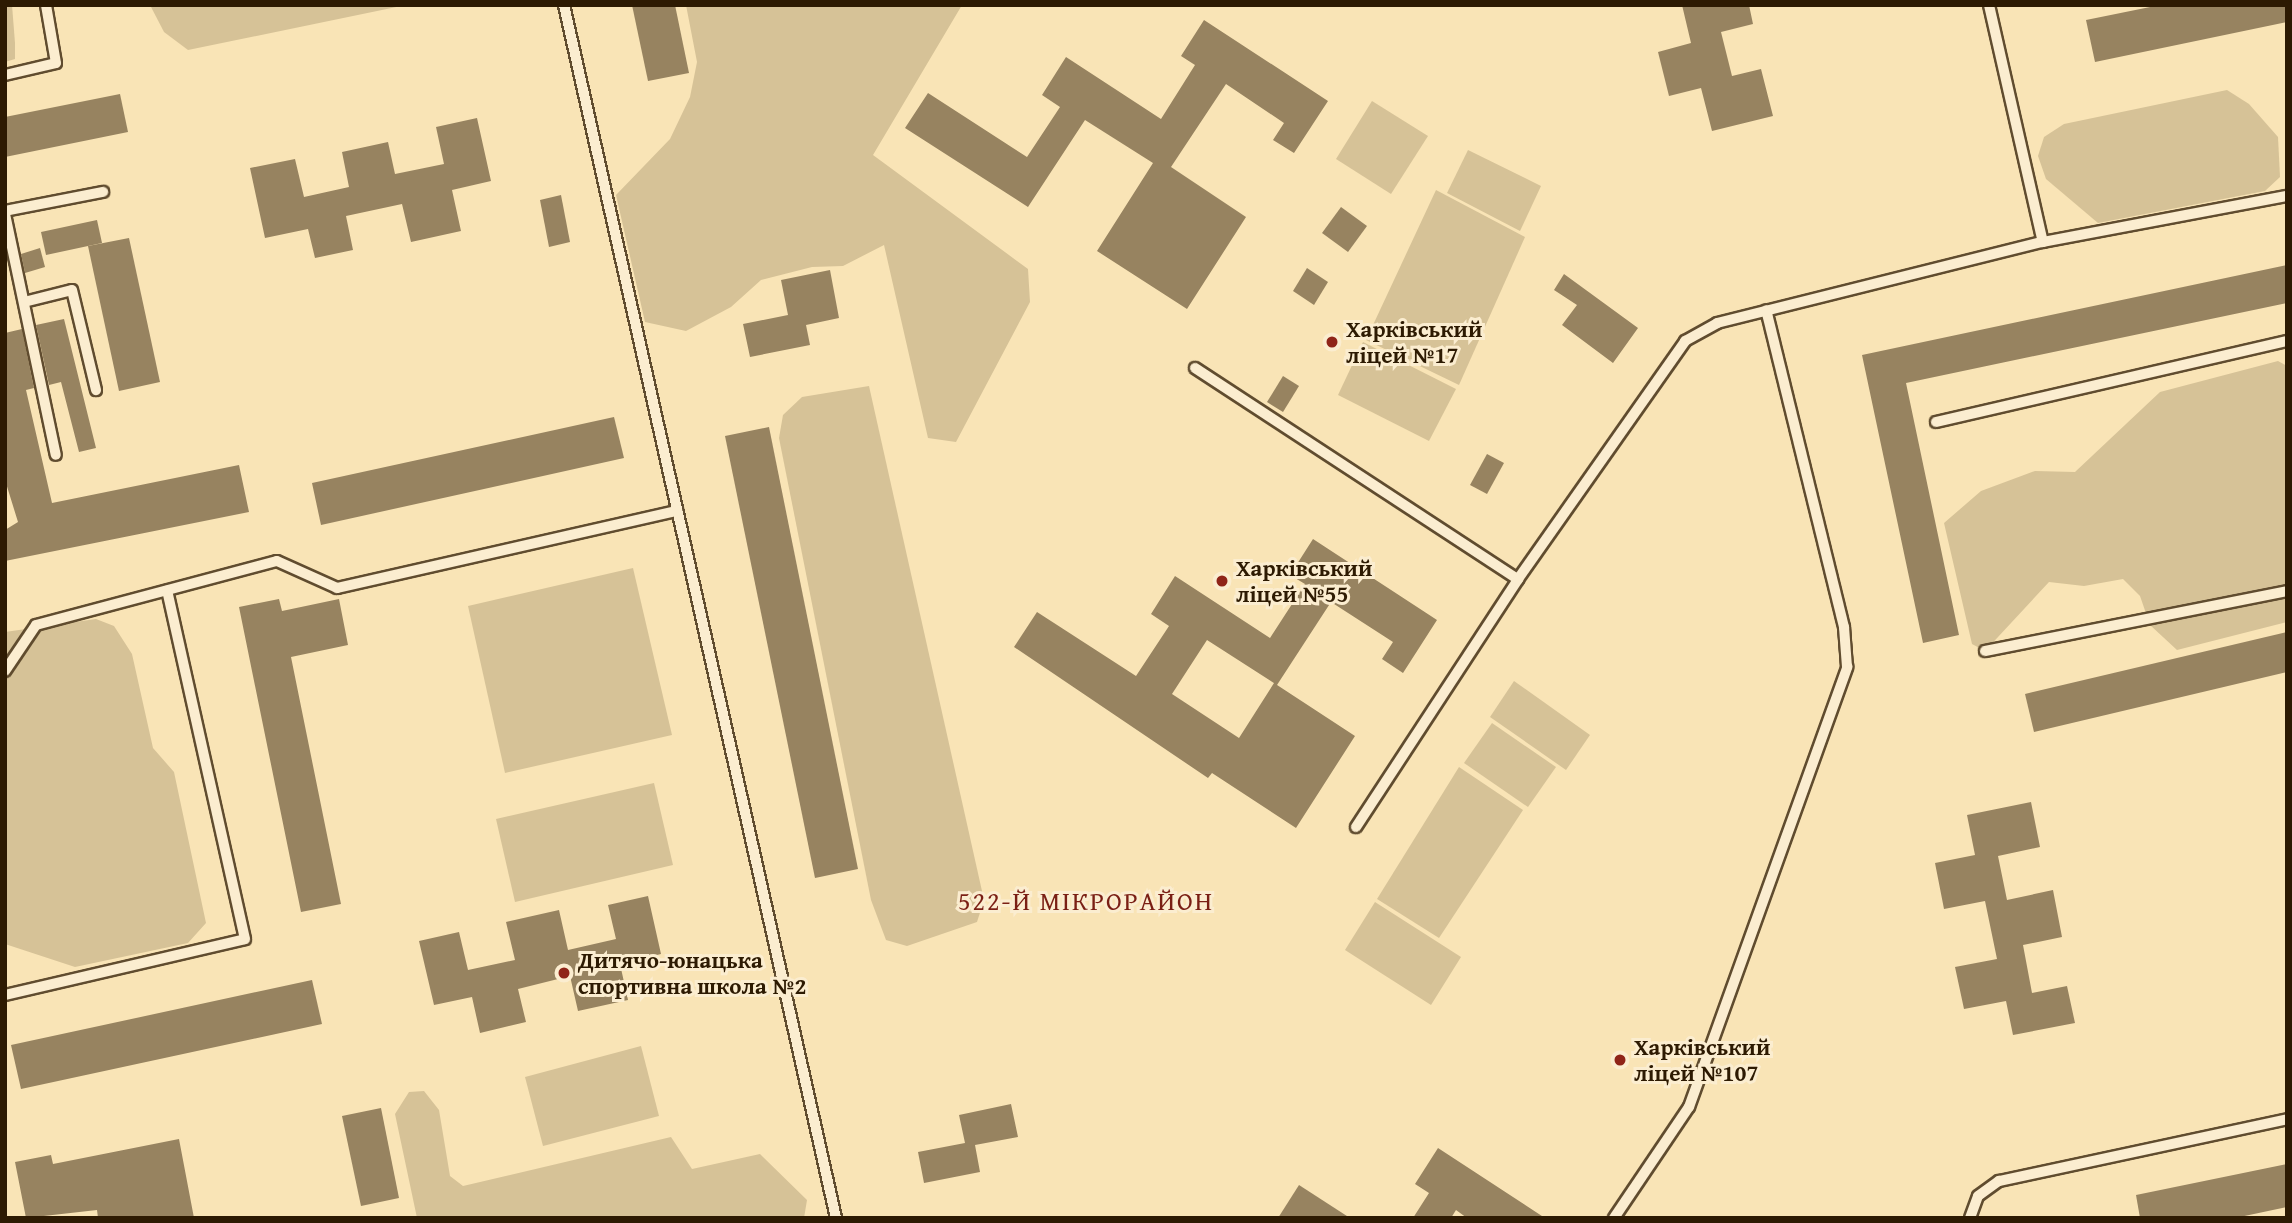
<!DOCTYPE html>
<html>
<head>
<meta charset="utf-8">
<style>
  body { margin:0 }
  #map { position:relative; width:2292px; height:1223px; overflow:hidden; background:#f9e4b6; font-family:"Gentium Book Plus",serif }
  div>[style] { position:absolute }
  .green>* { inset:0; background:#d6c297 }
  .building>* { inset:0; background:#978360 }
  .roads { filter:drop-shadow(2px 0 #604c2f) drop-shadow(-2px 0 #604c2f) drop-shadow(0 2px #604c2f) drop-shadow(0 -2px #604c2f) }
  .lane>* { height:10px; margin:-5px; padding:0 5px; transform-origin:5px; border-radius:5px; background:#fbedd0 }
  .dots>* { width:19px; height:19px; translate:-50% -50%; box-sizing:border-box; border:4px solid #fbedd0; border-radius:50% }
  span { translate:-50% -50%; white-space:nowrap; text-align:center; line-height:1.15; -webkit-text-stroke:6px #fbedd0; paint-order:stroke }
  .poi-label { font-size:23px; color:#2d1a02; font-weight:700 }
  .left { translate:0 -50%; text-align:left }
  .quarter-label { font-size:26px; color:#7a1f14; letter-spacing:2px }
  .frame { position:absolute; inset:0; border:7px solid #2d1a02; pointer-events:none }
</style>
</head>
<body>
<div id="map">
  <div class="green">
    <i style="clip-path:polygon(5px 5px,12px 5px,15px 43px,15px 59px,5px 62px)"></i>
    <i style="clip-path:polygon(150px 5px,406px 5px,188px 50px,164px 32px)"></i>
    <i style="clip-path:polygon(686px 5px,962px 5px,873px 155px,1028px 269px,1030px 302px,956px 442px,928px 438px,884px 245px,843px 266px,812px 267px,761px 280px,731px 307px,686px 331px,645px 322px,616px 195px,670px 139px,690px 97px,697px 62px)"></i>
    <i style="clip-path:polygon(2227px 90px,2249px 104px,2278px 137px,2280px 177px,2265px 191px,2098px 223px,2046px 179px,2038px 156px,2044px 137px,2064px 124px)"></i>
    <i style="clip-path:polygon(1372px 101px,1428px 136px,1391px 194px,1336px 159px)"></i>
    <i style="clip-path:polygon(1468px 150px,1541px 186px,1520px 231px,1447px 193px)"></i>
    <i style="clip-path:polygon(1436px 190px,1525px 237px,1459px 385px,1366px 340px)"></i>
    <i style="clip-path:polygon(1363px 342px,1456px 389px,1429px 441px,1338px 395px)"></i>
    <i style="clip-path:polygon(2278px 361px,2287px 366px,2287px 622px,2177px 650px,2150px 625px,2140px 596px,2123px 579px,2084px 586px,2049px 582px,1985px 651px,1972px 644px,1944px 523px,1981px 491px,2035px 471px,2075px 472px,2160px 392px)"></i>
    <i style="clip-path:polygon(869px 386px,984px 900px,977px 922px,907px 946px,886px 940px,871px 900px,779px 438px,783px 415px,802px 397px)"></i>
    <i style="clip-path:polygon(633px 568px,672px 735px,505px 773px,468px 606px)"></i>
    <i style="clip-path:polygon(96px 619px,114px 626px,132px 654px,153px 748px,174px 772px,206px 923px,188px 943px,75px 967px,5px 944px,5px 632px)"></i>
    <i style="clip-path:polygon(1514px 681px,1590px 735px,1566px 770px,1490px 717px)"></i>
    <i style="clip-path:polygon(1492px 723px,1556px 767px,1528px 807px,1464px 763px)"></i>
    <i style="clip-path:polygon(1459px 767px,1523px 810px,1439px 938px,1377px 899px)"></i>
    <i style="clip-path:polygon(654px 783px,673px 865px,515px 902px,496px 819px)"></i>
    <i style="clip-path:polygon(1375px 902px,1461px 957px,1431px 1005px,1345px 950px)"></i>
    <i style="clip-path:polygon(641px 1046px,659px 1116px,543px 1146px,525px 1077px)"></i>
    <i style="clip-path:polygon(424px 1091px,439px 1110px,450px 1176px,463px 1186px,671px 1137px,692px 1169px,760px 1154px,807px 1200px,804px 1218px,417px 1218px,395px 1114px,409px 1092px)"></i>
  </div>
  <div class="building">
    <i style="clip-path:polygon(632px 5px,675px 5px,689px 73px,648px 81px)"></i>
    <i style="clip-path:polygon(1682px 5px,1749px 5px,1753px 24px,1721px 32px,1732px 76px,1761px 69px,1773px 116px,1712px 131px,1701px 88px,1669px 96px,1658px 52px,1691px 43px)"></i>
    <i style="clip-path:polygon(2160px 5px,2287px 5px,2287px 22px,2095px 62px,2086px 20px)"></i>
    <i style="clip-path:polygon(1204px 20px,1328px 101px,1294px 153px,1273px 140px,1284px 123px,1226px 84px,1171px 167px,1246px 217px,1187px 309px,1097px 251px,1153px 163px,1085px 120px,1028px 207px,905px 128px,928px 93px,1027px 157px,1060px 107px,1042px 95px,1066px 57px,1161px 119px,1195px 65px,1181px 56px)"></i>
    <i style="clip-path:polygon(120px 94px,128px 132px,5px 157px,5px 117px)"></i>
    <i style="clip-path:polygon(477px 118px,491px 181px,452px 190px,461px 231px,411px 242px,402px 204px,346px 216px,353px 250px,315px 258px,308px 229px,265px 238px,250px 168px,295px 159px,304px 197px,349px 187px,342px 152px,388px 142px,395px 174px,444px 164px,436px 127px)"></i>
    <i style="clip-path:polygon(561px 195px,570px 242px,549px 247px,540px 200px)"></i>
    <i style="clip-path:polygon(1341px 207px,1367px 226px,1348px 252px,1322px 233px)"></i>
    <i style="clip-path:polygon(97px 220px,102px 243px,46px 255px,41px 232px)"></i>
    <i style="clip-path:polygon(129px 238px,160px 382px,119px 391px,88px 246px)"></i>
    <i style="clip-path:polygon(40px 248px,45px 267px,25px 273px,21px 254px)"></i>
    <i style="clip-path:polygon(2287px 265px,2287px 303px,1906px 383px,1959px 635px,1923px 643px,1862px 355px)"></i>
    <i style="clip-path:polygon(1307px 268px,1328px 282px,1314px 305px,1293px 291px)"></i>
    <i style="clip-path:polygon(830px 270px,839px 318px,806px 325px,810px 345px,750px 357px,743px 324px,788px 315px,781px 280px)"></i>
    <i style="clip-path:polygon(1564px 274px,1638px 328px,1613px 363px,1562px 325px,1577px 305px,1554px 290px)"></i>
    <i style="clip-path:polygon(64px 319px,96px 448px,79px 452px,61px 382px,49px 385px,36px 325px)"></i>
    <i style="clip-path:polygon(22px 329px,34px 388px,26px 390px,52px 503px,239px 465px,249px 512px,5px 561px,5px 530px,18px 522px,5px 480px,5px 333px)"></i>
    <i style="clip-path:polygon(1283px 376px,1299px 386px,1283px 412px,1267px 402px)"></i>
    <i style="clip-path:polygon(614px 417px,624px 458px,321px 525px,312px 483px)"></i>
    <i style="clip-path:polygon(769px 427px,858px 869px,815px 878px,725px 436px)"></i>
    <i style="clip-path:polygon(1487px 454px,1504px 463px,1487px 494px,1470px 485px)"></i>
    <i style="clip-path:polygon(1313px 539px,1437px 620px,1403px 673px,1382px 659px,1393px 642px,1331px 602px,1277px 685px,1207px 640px,1172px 694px,1239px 738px,1274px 683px,1355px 736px,1296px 828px,1212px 773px,1208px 778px,1014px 647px,1037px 612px,1136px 676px,1169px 626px,1151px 614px,1175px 576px,1270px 638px,1305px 584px,1290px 575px)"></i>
    <i style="clip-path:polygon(279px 599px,282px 611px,339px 599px,348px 645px,291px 657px,341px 904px,301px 912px,239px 607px)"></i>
    <i style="clip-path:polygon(2287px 632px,2287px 672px,2034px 732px,2025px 694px)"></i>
    <i style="clip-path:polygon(2031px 802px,2040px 847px,1998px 856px,2007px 900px,2053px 890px,2062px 937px,2023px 945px,2032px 993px,2067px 986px,2075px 1023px,2013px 1035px,2006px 1001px,1964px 1009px,1955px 967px,1997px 959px,1985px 901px,1944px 909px,1935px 863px,1975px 855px,1967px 815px)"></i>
    <i style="clip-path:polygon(648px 896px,661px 954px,620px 964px,628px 1000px,578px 1011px,570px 976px,518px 989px,526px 1022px,480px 1033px,472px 997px,434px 1005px,419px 941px,459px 932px,468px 970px,515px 960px,506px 922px,559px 910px,568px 950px,616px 939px,608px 905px)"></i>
    <i style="clip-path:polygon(312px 980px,322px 1024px,21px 1089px,11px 1045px)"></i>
    <i style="clip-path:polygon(1011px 1104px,1018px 1137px,975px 1145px,980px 1172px,924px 1183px,918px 1152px,965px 1143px,959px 1115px)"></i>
    <i style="clip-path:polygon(381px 1108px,399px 1198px,361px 1206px,342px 1116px)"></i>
    <i style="clip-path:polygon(179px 1139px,194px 1218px,98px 1218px,97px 1210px,26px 1218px,15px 1162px,51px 1155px,53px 1164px)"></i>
    <i style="clip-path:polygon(1438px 1148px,1545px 1218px,1467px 1218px,1456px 1210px,1451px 1218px,1413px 1218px,1429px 1193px,1415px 1184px)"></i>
    <i style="clip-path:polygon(2287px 1164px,2287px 1207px,2235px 1218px,2140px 1218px,2136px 1195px)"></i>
    <i style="clip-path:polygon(1299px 1185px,1350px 1218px,1278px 1218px)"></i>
  </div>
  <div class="roads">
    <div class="lane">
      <i style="left:564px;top:5px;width:1243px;rotate:77.36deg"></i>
      <i style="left:1989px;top:5px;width:243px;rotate:77.2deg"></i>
      <i style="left:5px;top:75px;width:52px;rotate:-13.2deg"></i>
      <i style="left:56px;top:63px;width:59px;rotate:-99.8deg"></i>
      <i style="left:5px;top:211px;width:100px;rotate:-11deg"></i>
      <i style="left:5px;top:214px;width:246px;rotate:78.1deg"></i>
      <i style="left:24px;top:302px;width:49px;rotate:-14deg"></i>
      <i style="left:72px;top:290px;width:103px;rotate:76.5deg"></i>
      <i style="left:1195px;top:368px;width:386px;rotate:33.2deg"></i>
      <i style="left:1936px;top:422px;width:360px;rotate:-13deg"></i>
      <i style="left:1985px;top:651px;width:308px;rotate:-11.2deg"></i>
      <i style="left:5px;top:671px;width:55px;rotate:-56deg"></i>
      <i style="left:36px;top:625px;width:249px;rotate:-14.9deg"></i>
      <i style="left:277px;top:561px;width:66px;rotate:24.2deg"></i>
      <i style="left:337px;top:588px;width:349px;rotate:-12.8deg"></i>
      <i style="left:1356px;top:827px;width:296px;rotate:-56.8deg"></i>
      <i style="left:1518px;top:579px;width:291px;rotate:-54.9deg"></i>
      <i style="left:1685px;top:341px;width:37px;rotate:-29deg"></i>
      <i style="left:1717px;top:323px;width:336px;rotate:-14deg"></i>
      <i style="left:2043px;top:242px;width:248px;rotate:-10.7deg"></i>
      <i style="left:5px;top:995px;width:246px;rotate:-13.1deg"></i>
      <i style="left:245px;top:939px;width:357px;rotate:-102.6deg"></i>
      <i style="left:1614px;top:1218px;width:134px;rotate:-56deg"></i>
      <i style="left:1689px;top:1107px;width:468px;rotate:-70.2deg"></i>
      <i style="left:1847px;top:667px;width:40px;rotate:-94.3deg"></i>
      <i style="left:1844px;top:627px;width:326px;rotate:-103.8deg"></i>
      <i style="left:1970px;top:1218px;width:23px;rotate:-70deg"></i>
      <i style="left:1978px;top:1196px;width:26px;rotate:-36deg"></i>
      <i style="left:1999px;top:1181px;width:295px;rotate:-12.1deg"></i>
    </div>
  </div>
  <div class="dots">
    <i style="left:1332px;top:342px;background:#8f2418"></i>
    <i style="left:1222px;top:581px;background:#8f2418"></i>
    <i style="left:564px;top:973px;background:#8f2418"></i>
    <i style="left:1620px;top:1060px;background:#8f2418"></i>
  </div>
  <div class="poi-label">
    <span class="left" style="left:1346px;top:342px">Харківський<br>ліцей №17</span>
    <span class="left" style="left:1236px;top:581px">Харківський<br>ліцей №55</span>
    <span class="left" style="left:578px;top:973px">Дитячо-юнацька<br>спортивна школа №2</span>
    <span class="left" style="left:1634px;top:1060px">Харківський<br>ліцей №107</span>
  </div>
  <div class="quarter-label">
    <span style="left:1086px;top:901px">522-Й МІКРОРАЙОН</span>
  </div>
  <div class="frame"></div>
</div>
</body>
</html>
